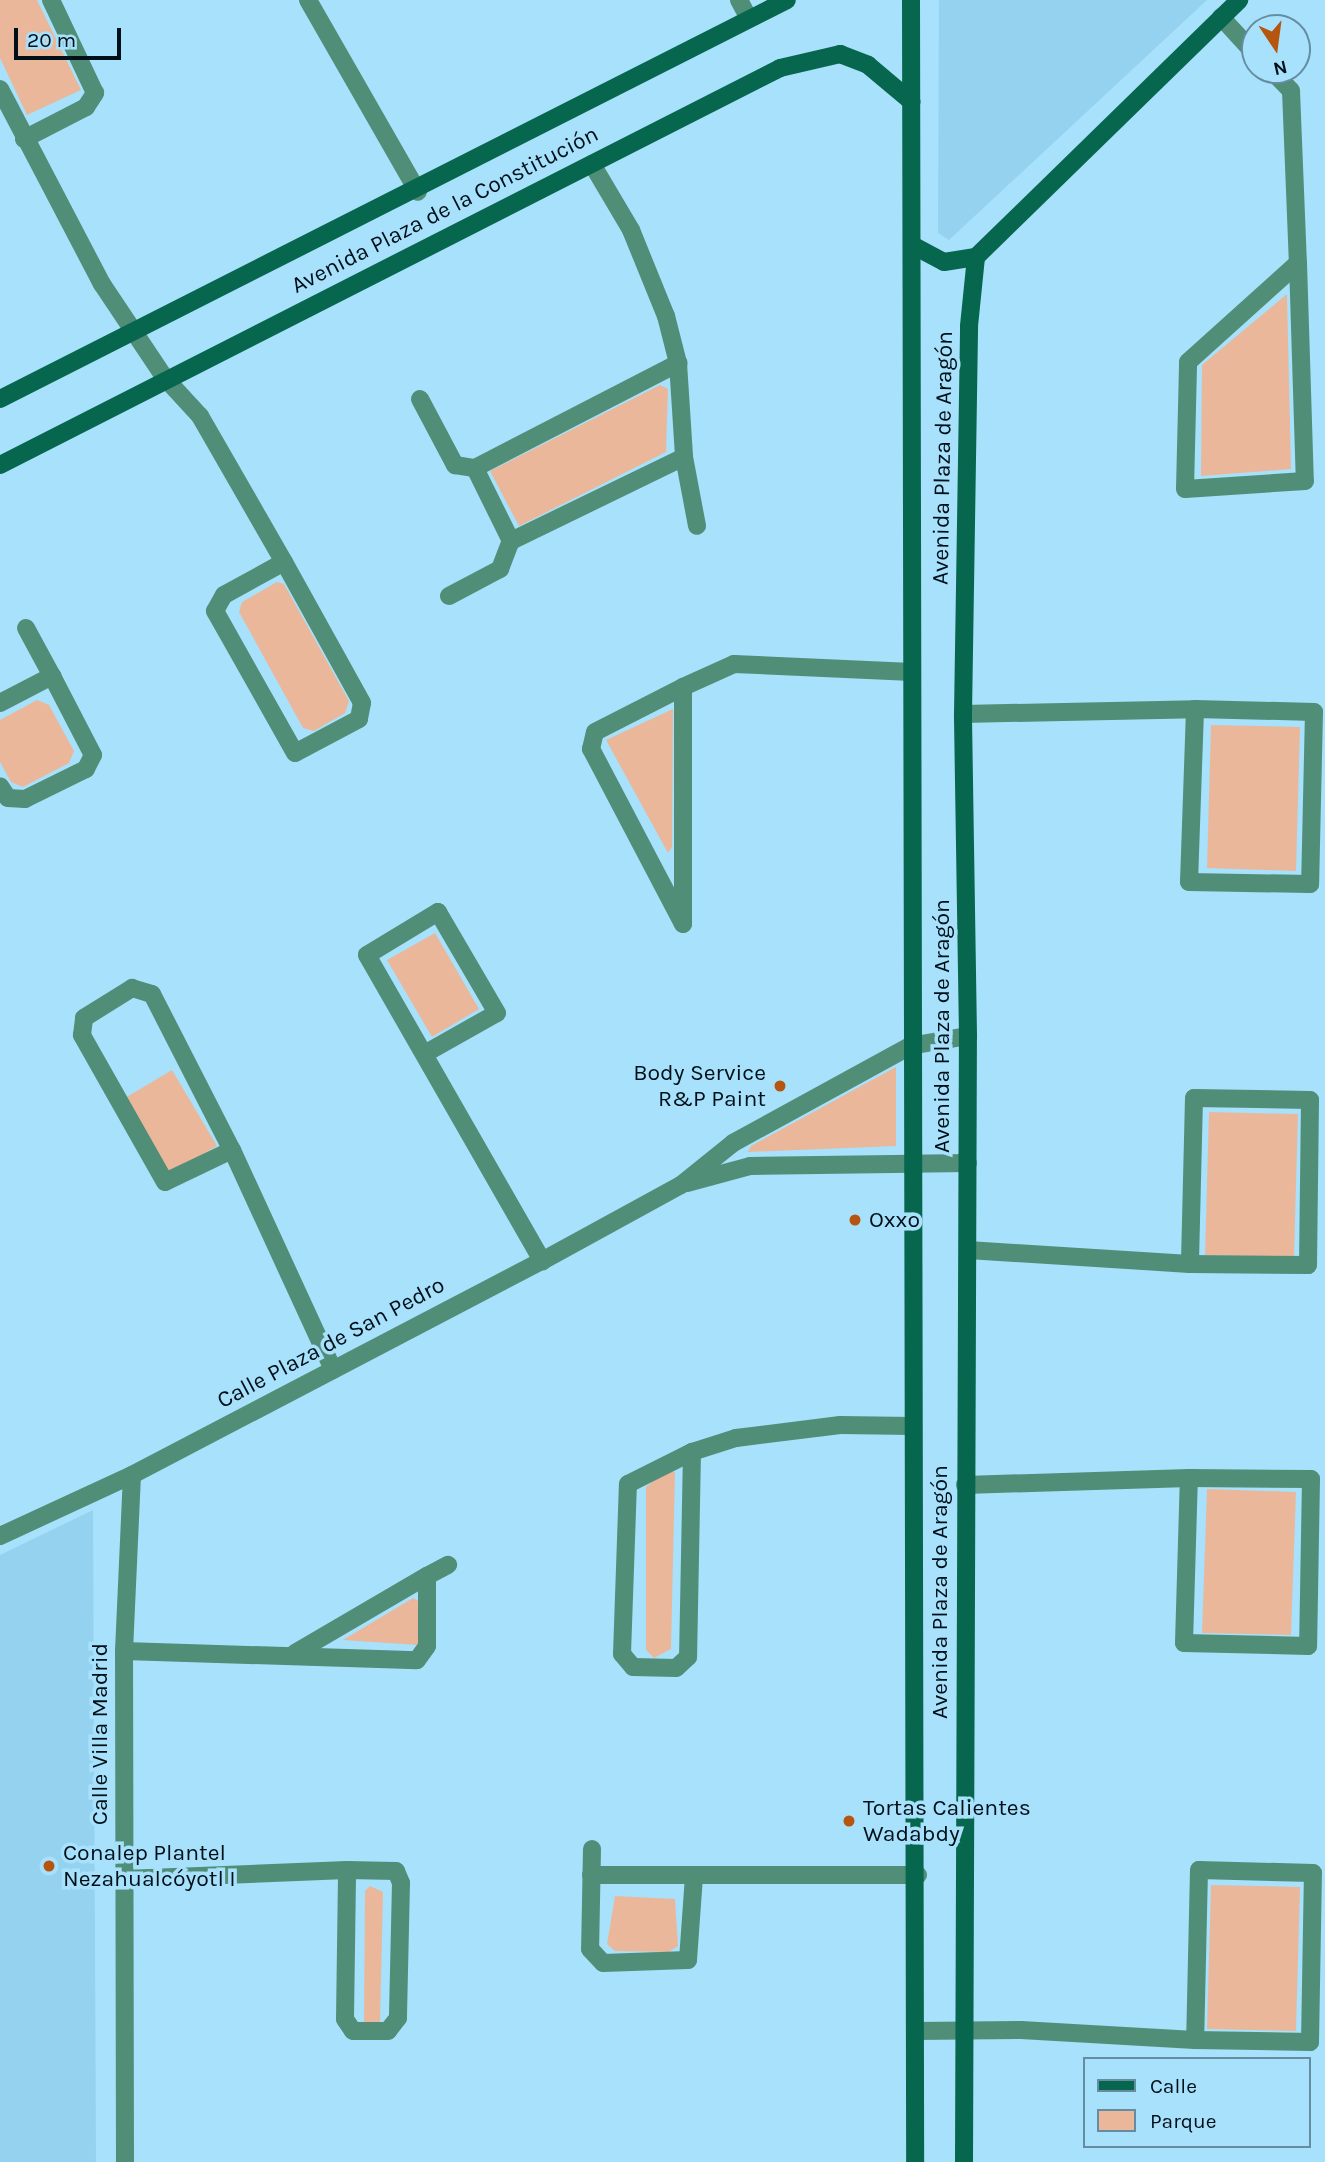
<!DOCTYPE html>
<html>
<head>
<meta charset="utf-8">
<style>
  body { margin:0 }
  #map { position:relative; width:1325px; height:2162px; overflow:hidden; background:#a8e1fb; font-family:Karla,sans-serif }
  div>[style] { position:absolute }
  .built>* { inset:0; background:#95d2ef }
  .green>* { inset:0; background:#ebb79b }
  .lane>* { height:18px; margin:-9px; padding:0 9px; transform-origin:9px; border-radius:9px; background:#508e78 }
  .street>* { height:18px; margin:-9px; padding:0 9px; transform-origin:9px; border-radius:9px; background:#508e78 }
  .secondary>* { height:18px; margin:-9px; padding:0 9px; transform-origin:9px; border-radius:9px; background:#07664e }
  .dots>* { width:19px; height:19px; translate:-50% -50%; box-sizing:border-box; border:4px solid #a8e1fb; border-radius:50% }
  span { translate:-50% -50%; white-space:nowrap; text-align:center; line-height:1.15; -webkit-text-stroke:7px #a8e1fb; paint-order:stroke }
  .street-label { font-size:23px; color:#001019 }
  .poi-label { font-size:23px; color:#001019 }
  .right { translate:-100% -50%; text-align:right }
  .left { translate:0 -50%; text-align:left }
  .legend { position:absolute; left:1083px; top:2057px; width:228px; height:91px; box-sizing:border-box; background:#a8e1fb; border:2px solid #658da1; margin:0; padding:9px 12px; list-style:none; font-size:21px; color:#001019 }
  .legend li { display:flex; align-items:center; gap:14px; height:35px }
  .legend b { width:35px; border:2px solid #658da1 }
  .north { position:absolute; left:1241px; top:14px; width:70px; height:70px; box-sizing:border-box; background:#a8e1fb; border:2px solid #658da1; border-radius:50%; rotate:167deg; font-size:19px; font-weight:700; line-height:28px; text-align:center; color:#001019 }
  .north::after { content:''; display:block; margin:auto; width:24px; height:32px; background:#b5550f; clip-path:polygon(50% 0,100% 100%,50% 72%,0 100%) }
  .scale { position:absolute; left:14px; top:28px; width:107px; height:32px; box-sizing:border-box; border:4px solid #001019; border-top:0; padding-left:9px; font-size:21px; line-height:24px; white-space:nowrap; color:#001019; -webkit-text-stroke:5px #a8e1fb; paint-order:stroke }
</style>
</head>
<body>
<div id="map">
  <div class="built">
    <i style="clip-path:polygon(939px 0,1207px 0,949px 240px,938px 233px)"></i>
    <i style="clip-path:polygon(93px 1510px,96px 2162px,0 2162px,0 1555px)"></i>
  </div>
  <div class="green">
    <i style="clip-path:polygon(0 0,37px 0,81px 90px,27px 115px,0 58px)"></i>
    <i style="clip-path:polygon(1287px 294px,1291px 469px,1201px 476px,1202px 365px)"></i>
    <i style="clip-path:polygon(660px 385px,668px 389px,666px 452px,519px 526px,490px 471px)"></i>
    <i style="clip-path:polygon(277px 582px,284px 584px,349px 701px,345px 713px,314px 731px,303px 728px,239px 612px,242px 602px)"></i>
    <i style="clip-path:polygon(37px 700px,49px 705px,74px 751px,69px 763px,23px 787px,11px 782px,0 762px,0 720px)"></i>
    <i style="clip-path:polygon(673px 709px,672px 847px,668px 853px,606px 740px)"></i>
    <i style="clip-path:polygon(1211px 725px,1300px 727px,1296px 871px,1207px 868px)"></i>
    <i style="clip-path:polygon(435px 933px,479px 1009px,432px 1037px,387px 960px)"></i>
    <i style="clip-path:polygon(896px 1067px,896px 1146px,748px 1152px,751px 1146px)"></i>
    <i style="clip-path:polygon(172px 1070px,217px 1146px,169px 1174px,125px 1098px)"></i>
    <i style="clip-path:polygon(1209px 1112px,1298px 1114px,1294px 1257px,1205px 1255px)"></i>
    <i style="clip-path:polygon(670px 1468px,675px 1473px,671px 1649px,654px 1658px,646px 1650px,646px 1487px)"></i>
    <i style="clip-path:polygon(1207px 1489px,1296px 1492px,1291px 1635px,1202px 1633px)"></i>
    <i style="clip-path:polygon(413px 1598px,420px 1602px,418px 1645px,343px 1640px)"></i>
    <i style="clip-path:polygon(1211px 1885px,1300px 1887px,1296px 2031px,1207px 2029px)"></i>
    <i style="clip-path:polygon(370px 1886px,383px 1892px,380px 2024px,364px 2023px,365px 1891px)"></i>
    <i style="clip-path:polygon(615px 1896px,675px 1899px,678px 1946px,669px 1952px,615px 1951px,607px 1944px)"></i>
  </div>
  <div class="lane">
    <i style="left:420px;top:399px;width:75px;rotate:62.1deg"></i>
    <i style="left:455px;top:465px;width:20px;rotate:9deg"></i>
    <i style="left:684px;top:457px;width:70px;rotate:79.3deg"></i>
    <i style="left:449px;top:596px;width:58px;rotate:-27.9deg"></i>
    <i style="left:500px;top:569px;width:30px;rotate:-69deg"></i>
    <i style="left:26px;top:628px;width:55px;rotate:61.6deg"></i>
    <i style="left:427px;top:1576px;width:24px;rotate:-28deg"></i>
  </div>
  <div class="street">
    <i style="left:308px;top:0;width:221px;rotate:60.2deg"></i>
    <i style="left:739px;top:0;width:21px;rotate:62deg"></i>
    <i style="left:1221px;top:17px;width:50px;rotate:47.4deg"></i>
    <i style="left:1271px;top:70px;width:29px;rotate:46deg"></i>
    <i style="left:1291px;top:91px;width:172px;rotate:87.7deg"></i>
    <i style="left:1298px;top:263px;width:218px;rotate:88.2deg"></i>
    <i style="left:1305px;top:481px;width:120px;rotate:176.2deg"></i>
    <i style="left:1185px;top:489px;width:127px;rotate:-88.6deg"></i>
    <i style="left:1188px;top:362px;width:148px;rotate:-42deg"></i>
    <i style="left:0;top:89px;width:220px;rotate:62.4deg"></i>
    <i style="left:102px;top:284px;width:113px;rotate:56.2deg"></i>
    <i style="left:165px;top:378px;width:52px;rotate:47.4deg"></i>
    <i style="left:200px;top:416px;width:168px;rotate:60.1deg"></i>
    <i style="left:284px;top:562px;width:161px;rotate:61deg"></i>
    <i style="left:362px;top:703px;width:16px;rotate:101deg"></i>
    <i style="left:359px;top:719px;width:72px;rotate:152deg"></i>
    <i style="left:295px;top:753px;width:163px;rotate:-119.4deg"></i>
    <i style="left:215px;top:611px;width:18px;rotate:-61deg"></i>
    <i style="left:224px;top:595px;width:68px;rotate:-28.8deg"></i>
    <i style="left:24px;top:139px;width:70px;rotate:-27.3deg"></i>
    <i style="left:86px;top:107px;width:17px;rotate:-57deg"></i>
    <i style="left:95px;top:93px;width:103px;rotate:-115.3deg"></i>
    <i style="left:592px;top:164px;width:77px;rotate:59.4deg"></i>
    <i style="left:631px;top:230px;width:93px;rotate:67.9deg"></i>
    <i style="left:666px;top:316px;width:49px;rotate:75.7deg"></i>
    <i style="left:678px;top:363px;width:94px;rotate:86.3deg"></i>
    <i style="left:684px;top:457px;width:192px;rotate:154.1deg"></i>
    <i style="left:511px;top:541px;width:81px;rotate:-116.3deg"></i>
    <i style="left:475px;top:468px;width:229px;rotate:-27.3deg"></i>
    <i style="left:683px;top:687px;width:237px;rotate:90deg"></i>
    <i style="left:683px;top:924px;width:198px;rotate:-117.7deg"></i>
    <i style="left:591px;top:749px;width:17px;rotate:-77deg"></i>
    <i style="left:595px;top:732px;width:99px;rotate:-27.1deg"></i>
    <i style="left:683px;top:687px;width:56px;rotate:-24.3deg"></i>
    <i style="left:734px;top:664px;width:178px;rotate:2.6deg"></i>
    <i style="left:0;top:703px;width:59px;rotate:-27.4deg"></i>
    <i style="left:52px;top:676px;width:89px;rotate:62.6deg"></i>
    <i style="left:93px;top:755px;width:16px;rotate:117deg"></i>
    <i style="left:86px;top:769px;width:68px;rotate:153.8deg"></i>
    <i style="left:25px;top:799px;width:17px;rotate:-177deg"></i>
    <i style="left:8px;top:798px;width:14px;rotate:-124deg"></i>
    <i style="left:963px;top:714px;width:232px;rotate:-1.2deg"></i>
    <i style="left:1195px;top:709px;width:119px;rotate:1.4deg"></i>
    <i style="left:1314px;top:712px;width:172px;rotate:91.3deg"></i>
    <i style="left:1310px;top:884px;width:121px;rotate:-179.1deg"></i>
    <i style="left:1189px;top:882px;width:173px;rotate:-88deg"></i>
    <i style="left:426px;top:1053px;width:81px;rotate:-29.4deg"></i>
    <i style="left:497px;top:1013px;width:117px;rotate:-120.3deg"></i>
    <i style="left:438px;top:912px;width:83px;rotate:148.8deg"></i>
    <i style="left:367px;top:955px;width:353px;rotate:60.2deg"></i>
    <i style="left:232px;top:1150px;width:74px;rotate:154.5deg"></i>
    <i style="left:165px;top:1182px;width:169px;rotate:-119.5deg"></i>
    <i style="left:82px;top:1035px;width:17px;rotate:-83deg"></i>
    <i style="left:84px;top:1018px;width:57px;rotate:-32deg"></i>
    <i style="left:132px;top:988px;width:21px;rotate:17deg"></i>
    <i style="left:152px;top:994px;width:175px;rotate:62.9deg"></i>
    <i style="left:232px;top:1150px;width:242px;rotate:65.3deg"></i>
    <i style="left:687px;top:1183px;width:65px;rotate:-15.1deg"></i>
    <i style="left:750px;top:1166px;width:218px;rotate:-0.8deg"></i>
    <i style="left:968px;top:1250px;width:222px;rotate:3.6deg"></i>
    <i style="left:1190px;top:1264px;width:118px;rotate:0.5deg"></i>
    <i style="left:1308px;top:1265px;width:165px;rotate:-89.3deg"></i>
    <i style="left:1310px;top:1100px;width:116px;rotate:-179deg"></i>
    <i style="left:1194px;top:1098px;width:166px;rotate:91.4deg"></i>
    <i style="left:692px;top:1452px;width:205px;rotate:91.1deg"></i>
    <i style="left:688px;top:1657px;width:16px;rotate:137deg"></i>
    <i style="left:676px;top:1668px;width:43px;rotate:-178.7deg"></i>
    <i style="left:633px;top:1667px;width:17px;rotate:-130deg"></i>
    <i style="left:622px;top:1654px;width:170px;rotate:-88deg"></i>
    <i style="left:628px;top:1484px;width:72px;rotate:-26.6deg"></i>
    <i style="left:692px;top:1452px;width:46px;rotate:-17.7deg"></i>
    <i style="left:736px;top:1438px;width:105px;rotate:-7.1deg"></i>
    <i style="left:840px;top:1425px;width:73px;rotate:0.8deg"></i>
    <i style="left:965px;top:1485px;width:224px;rotate:-1.8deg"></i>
    <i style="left:1189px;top:1478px;width:122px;rotate:0.5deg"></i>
    <i style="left:1311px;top:1479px;width:167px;rotate:91deg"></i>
    <i style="left:1308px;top:1646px;width:124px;rotate:-178.6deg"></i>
    <i style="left:1184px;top:1643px;width:165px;rotate:-88.3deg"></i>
    <i style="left:0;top:1536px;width:145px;rotate:-24.8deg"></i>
    <i style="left:132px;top:1475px;width:462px;rotate:-27.6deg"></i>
    <i style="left:542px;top:1261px;width:158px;rotate:-28.7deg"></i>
    <i style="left:681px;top:1185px;width:67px;rotate:-38.9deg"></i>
    <i style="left:733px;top:1143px;width:202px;rotate:-28.7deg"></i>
    <i style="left:910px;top:1046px;width:59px;rotate:-9.8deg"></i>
    <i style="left:124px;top:1651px;width:293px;rotate:1.8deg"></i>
    <i style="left:417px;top:1660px;width:17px;rotate:-54deg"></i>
    <i style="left:427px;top:1646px;width:70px;rotate:-90deg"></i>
    <i style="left:295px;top:1653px;width:153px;rotate:-30.3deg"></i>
    <i style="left:592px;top:1849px;width:100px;rotate:91.1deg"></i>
    <i style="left:590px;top:1949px;width:19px;rotate:47deg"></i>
    <i style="left:603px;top:1963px;width:85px;rotate:-2deg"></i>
    <i style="left:688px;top:1960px;width:84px;rotate:-85.9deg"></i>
    <i style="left:591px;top:1875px;width:327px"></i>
    <i style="left:124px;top:1879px;width:223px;rotate:-2.3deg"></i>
    <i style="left:347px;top:1870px;width:49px;rotate:1.2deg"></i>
    <i style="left:396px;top:1871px;width:13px;rotate:67deg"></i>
    <i style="left:401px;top:1883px;width:135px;rotate:91.3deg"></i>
    <i style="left:398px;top:2018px;width:16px;rotate:128deg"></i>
    <i style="left:388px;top:2031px;width:35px;rotate:180deg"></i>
    <i style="left:353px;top:2031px;width:14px;rotate:-124deg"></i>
    <i style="left:345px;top:2019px;width:149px;rotate:-89.2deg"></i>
    <i style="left:915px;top:2031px;width:106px;rotate:-0.5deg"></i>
    <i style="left:1021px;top:2030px;width:174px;rotate:3.3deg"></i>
    <i style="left:1195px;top:2040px;width:115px;rotate:1deg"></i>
    <i style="left:1310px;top:2042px;width:169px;rotate:-89deg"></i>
    <i style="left:1313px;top:1873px;width:114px;rotate:-178.5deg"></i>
    <i style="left:1199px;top:1870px;width:170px;rotate:91.3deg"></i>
    <i style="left:125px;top:2162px;width:511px;rotate:-90.11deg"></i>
    <i style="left:124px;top:1651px;width:176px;rotate:-87.4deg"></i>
  </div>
  <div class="secondary">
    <i style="left:911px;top:0;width:2162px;rotate:89.89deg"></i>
    <i style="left:912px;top:245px;width:36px;rotate:28deg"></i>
    <i style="left:944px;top:262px;width:32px;rotate:-9deg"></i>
    <i style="left:0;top:399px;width:882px;rotate:-26.88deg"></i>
    <i style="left:0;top:465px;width:875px;rotate:-26.97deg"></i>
    <i style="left:780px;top:68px;width:62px;rotate:-13.1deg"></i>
    <i style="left:840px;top:54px;width:30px;rotate:21deg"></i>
    <i style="left:868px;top:65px;width:57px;rotate:40.1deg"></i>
    <i style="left:964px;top:2162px;width:1126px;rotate:-89.8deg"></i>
    <i style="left:968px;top:1036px;width:322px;rotate:-90.9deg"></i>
    <i style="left:963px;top:714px;width:388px;rotate:-89.1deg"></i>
    <i style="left:969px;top:326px;width:69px;rotate:-84.2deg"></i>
    <i style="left:976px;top:257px;width:368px;rotate:-44.3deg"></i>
  </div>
  <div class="dots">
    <i style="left:780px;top:1086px;background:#b5550f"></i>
    <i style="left:855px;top:1220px;background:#b5550f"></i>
    <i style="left:849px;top:1821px;background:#b5550f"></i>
    <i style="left:49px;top:1866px;background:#b5550f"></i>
  </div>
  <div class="street-label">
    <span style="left:445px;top:210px;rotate:-27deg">Avenida Plaza de la Constitución</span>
    <span style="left:943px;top:458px;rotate:-89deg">Avenida Plaza de Aragón</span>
    <span style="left:942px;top:1026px;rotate:-90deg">Avenida Plaza de Aragón</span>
    <span style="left:331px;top:1343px;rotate:-28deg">Calle Plaza de San Pedro</span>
    <span style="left:940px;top:1592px;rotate:-90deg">Avenida Plaza de Aragón</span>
    <span style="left:100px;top:1734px;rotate:-90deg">Calle Villa Madrid</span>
  </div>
  <div class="poi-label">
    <span class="right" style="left:766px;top:1086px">Body Service<br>R&amp;P Paint</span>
    <span class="left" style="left:869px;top:1220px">Oxxo</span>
    <span class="left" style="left:863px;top:1821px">Tortas Calientes<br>Wadabdy</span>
    <span class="left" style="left:63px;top:1866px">Conalep Plantel<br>Nezahualcóyotl I</span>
  </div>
  <ul class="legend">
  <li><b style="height:9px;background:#07664e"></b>Calle</li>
  <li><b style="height:19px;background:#ebb79b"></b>Parque</li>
  </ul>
  <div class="north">N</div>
  <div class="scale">20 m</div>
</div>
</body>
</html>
